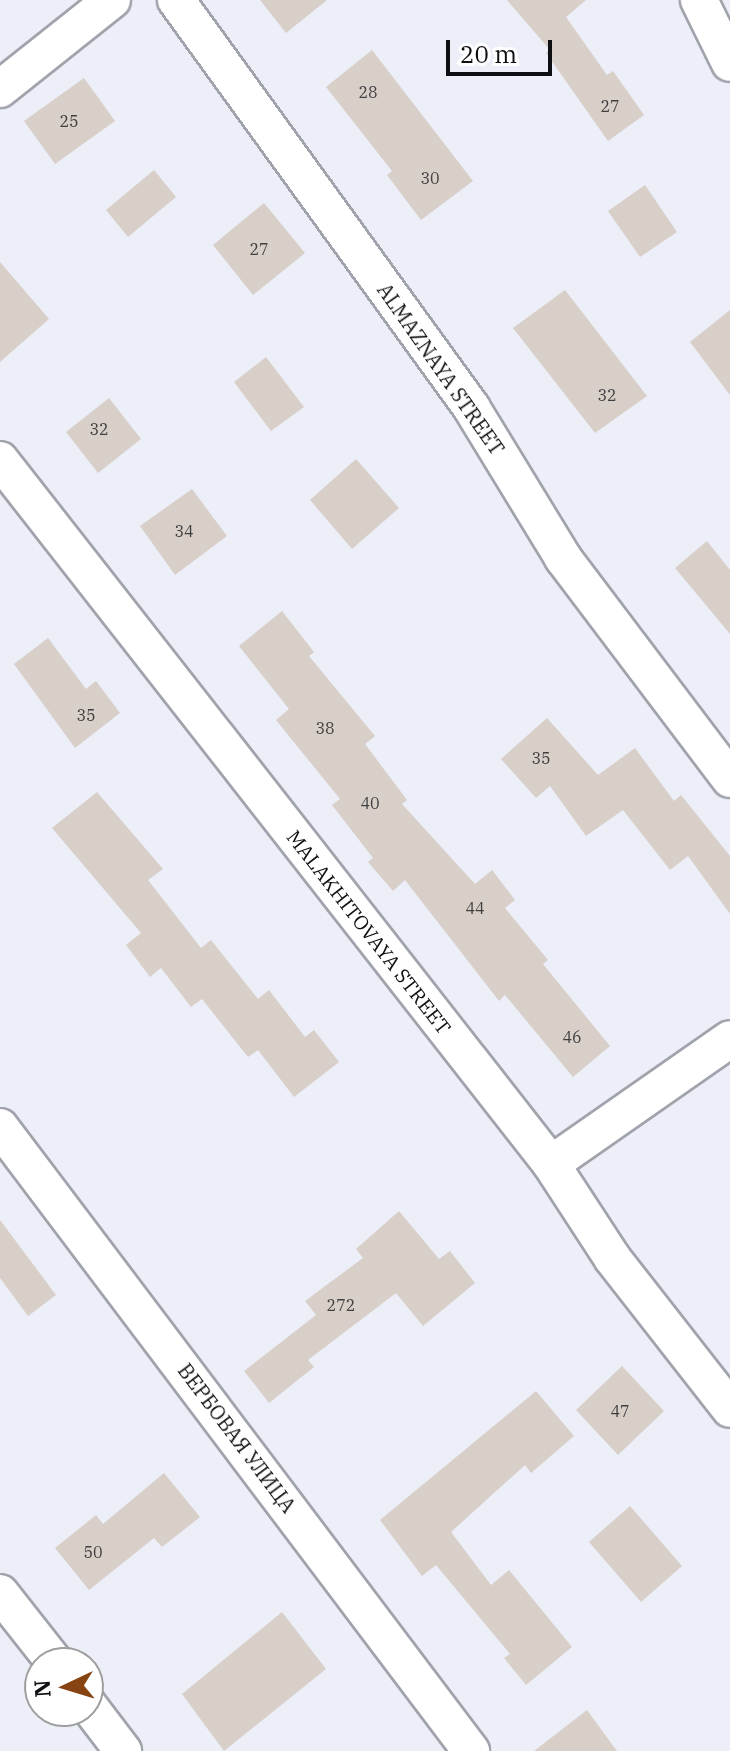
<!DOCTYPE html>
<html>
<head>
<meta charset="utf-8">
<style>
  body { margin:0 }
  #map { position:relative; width:730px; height:1751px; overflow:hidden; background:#eceef8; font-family:"IBM Plex Serif",serif }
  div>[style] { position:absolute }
  .building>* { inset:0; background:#d8cfc9 }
  .roads { filter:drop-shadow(2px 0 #a1a3ac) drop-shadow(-2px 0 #a1a3ac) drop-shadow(0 2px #a1a3ac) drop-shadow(0 -2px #a1a3ac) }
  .minor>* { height:36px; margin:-18px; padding:0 18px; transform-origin:18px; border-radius:18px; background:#fff }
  span { translate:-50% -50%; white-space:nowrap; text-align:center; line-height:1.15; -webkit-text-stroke:7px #fff; paint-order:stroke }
  .number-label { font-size:16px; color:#403f40 }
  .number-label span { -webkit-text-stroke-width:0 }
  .street-label { font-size:20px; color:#0e0f12 }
  .north { position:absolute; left:24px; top:1647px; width:80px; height:80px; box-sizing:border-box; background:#fff; border:2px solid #9f9fa0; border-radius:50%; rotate:266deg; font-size:22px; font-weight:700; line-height:32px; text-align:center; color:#0e0f12 }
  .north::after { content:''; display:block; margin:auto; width:28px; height:36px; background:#864413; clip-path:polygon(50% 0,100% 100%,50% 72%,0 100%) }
  .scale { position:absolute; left:446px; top:40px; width:106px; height:36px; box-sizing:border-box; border:4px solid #0e0f12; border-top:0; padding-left:10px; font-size:24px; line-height:28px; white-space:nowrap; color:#0e0f12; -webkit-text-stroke:6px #fff; paint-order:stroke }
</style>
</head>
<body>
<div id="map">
  <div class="building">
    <i style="clip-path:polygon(260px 0,327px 0,286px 33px)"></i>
    <i style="clip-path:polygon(507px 0,586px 0,566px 17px,607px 75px,613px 71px,644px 115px,608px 141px,546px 53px,550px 50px)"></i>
    <i style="clip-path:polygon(372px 50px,473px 181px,421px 220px,387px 175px,392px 171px,326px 87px)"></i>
    <i style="clip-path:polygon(84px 78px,115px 121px,55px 164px,24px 121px)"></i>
    <i style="clip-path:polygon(154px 170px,176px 197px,128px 237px,106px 210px)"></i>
    <i style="clip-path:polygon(645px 185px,677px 232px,640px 257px,608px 211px)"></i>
    <i style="clip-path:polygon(264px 203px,305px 253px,253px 295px,213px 245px)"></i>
    <i style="clip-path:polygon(0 262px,49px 319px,0 362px)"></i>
    <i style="clip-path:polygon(565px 290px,647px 396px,595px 433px,513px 328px)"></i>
    <i style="clip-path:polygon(730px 310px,730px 395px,690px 342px)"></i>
    <i style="clip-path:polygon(266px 357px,304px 407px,271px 431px,234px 382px)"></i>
    <i style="clip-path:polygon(109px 398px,141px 439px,98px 473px,66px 432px)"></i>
    <i style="clip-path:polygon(356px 459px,399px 508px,352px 549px,310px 500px)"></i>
    <i style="clip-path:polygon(192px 489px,227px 536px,175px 575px,140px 526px)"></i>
    <i style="clip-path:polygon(707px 541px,730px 570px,730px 634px,675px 568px)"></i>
    <i style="clip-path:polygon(282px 611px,314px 652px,309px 656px,375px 736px,365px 744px,407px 800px,402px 804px,475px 884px,492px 870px,515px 900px,505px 908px,548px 960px,543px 964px,610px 1046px,573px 1077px,505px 995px,499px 1001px,405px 880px,393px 891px,368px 862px,373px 858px,332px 805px,340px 799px,276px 720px,289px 709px,239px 646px)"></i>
    <i style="clip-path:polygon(48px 638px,86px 689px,96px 681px,120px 713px,75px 748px,14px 664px)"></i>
    <i style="clip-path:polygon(547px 718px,598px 775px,635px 748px,674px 801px,681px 795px,730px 856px,730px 914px,688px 856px,670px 870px,623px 810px,586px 836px,550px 786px,536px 798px,501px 759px)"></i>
    <i style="clip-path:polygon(97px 792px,163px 869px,148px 880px,201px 948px,211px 940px,258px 999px,269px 990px,305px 1037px,314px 1030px,339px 1062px,294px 1097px,258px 1050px,248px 1057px,202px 999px,191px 1007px,161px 968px,150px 977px,126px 945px,141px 933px,52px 828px)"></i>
    <i style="clip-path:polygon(399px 1211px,439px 1259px,450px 1251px,475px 1283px,423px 1326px,396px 1293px,308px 1360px,314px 1367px,269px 1403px,244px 1371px,316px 1315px,305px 1301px,363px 1258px,356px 1249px)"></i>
    <i style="clip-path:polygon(0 1220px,56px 1295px,28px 1316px,0 1278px)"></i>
    <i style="clip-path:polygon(622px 1366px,664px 1411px,618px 1455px,576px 1410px)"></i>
    <i style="clip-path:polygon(536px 1391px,574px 1436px,531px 1473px,525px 1465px,451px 1532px,491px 1585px,509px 1570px,572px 1647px,526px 1685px,504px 1658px,510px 1654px,436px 1565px,422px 1576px,380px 1520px)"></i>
    <i style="clip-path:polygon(164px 1473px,200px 1517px,162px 1547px,154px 1538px,89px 1590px,55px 1548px,96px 1515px,103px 1524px)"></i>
    <i style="clip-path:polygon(630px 1506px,682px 1566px,641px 1602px,589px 1542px)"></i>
    <i style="clip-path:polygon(282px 1612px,326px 1669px,224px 1751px,182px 1694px)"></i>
    <i style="clip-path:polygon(587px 1710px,617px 1751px,534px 1751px)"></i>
  </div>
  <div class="roads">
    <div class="minor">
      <i style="left:176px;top:0;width:503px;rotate:54.06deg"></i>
      <i style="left:471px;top:407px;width:177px;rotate:58.6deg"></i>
      <i style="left:563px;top:558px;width:277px;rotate:52.9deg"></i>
      <i style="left:699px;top:0;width:70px;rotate:63.8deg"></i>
      <i style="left:0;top:89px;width:143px;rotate:-38.5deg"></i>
      <i style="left:0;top:460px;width:894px;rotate:51.95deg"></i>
      <i style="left:551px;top:1164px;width:113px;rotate:56.9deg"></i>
      <i style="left:613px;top:1259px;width:190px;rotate:52deg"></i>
      <i style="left:0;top:1127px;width:782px;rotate:52.95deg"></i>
      <i style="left:551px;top:1164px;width:218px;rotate:-34.9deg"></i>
      <i style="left:0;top:1593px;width:89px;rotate:51.8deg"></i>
      <i style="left:88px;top:1705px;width:58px;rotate:52.7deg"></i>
    </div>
  </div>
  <div class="number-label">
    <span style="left:368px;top:92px">28</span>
    <span style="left:610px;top:106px">27</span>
    <span style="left:69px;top:121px">25</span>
    <span style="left:430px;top:178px">30</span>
    <span style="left:259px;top:249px">27</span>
    <span style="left:607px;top:395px">32</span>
    <span style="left:99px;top:429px">32</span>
    <span style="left:184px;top:531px">34</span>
    <span style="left:86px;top:715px">35</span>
    <span style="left:325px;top:728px">38</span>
    <span style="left:541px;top:758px">35</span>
    <span style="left:370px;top:803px">40</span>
    <span style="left:475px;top:908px">44</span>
    <span style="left:572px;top:1037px">46</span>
    <span style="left:341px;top:1305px">272</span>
    <span style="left:620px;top:1411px">47</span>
    <span style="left:93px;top:1552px">50</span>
  </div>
  <div class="street-label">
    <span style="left:441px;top:369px;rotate:55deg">ALMAZNAYA STREET</span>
    <span style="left:369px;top:932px;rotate:52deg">MALAKHITOVAYA STREET</span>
    <span style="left:237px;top:1438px;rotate:53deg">ВЕРБОВАЯ УЛИЦА</span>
  </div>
  <div class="north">N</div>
  <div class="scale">20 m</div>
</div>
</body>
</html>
